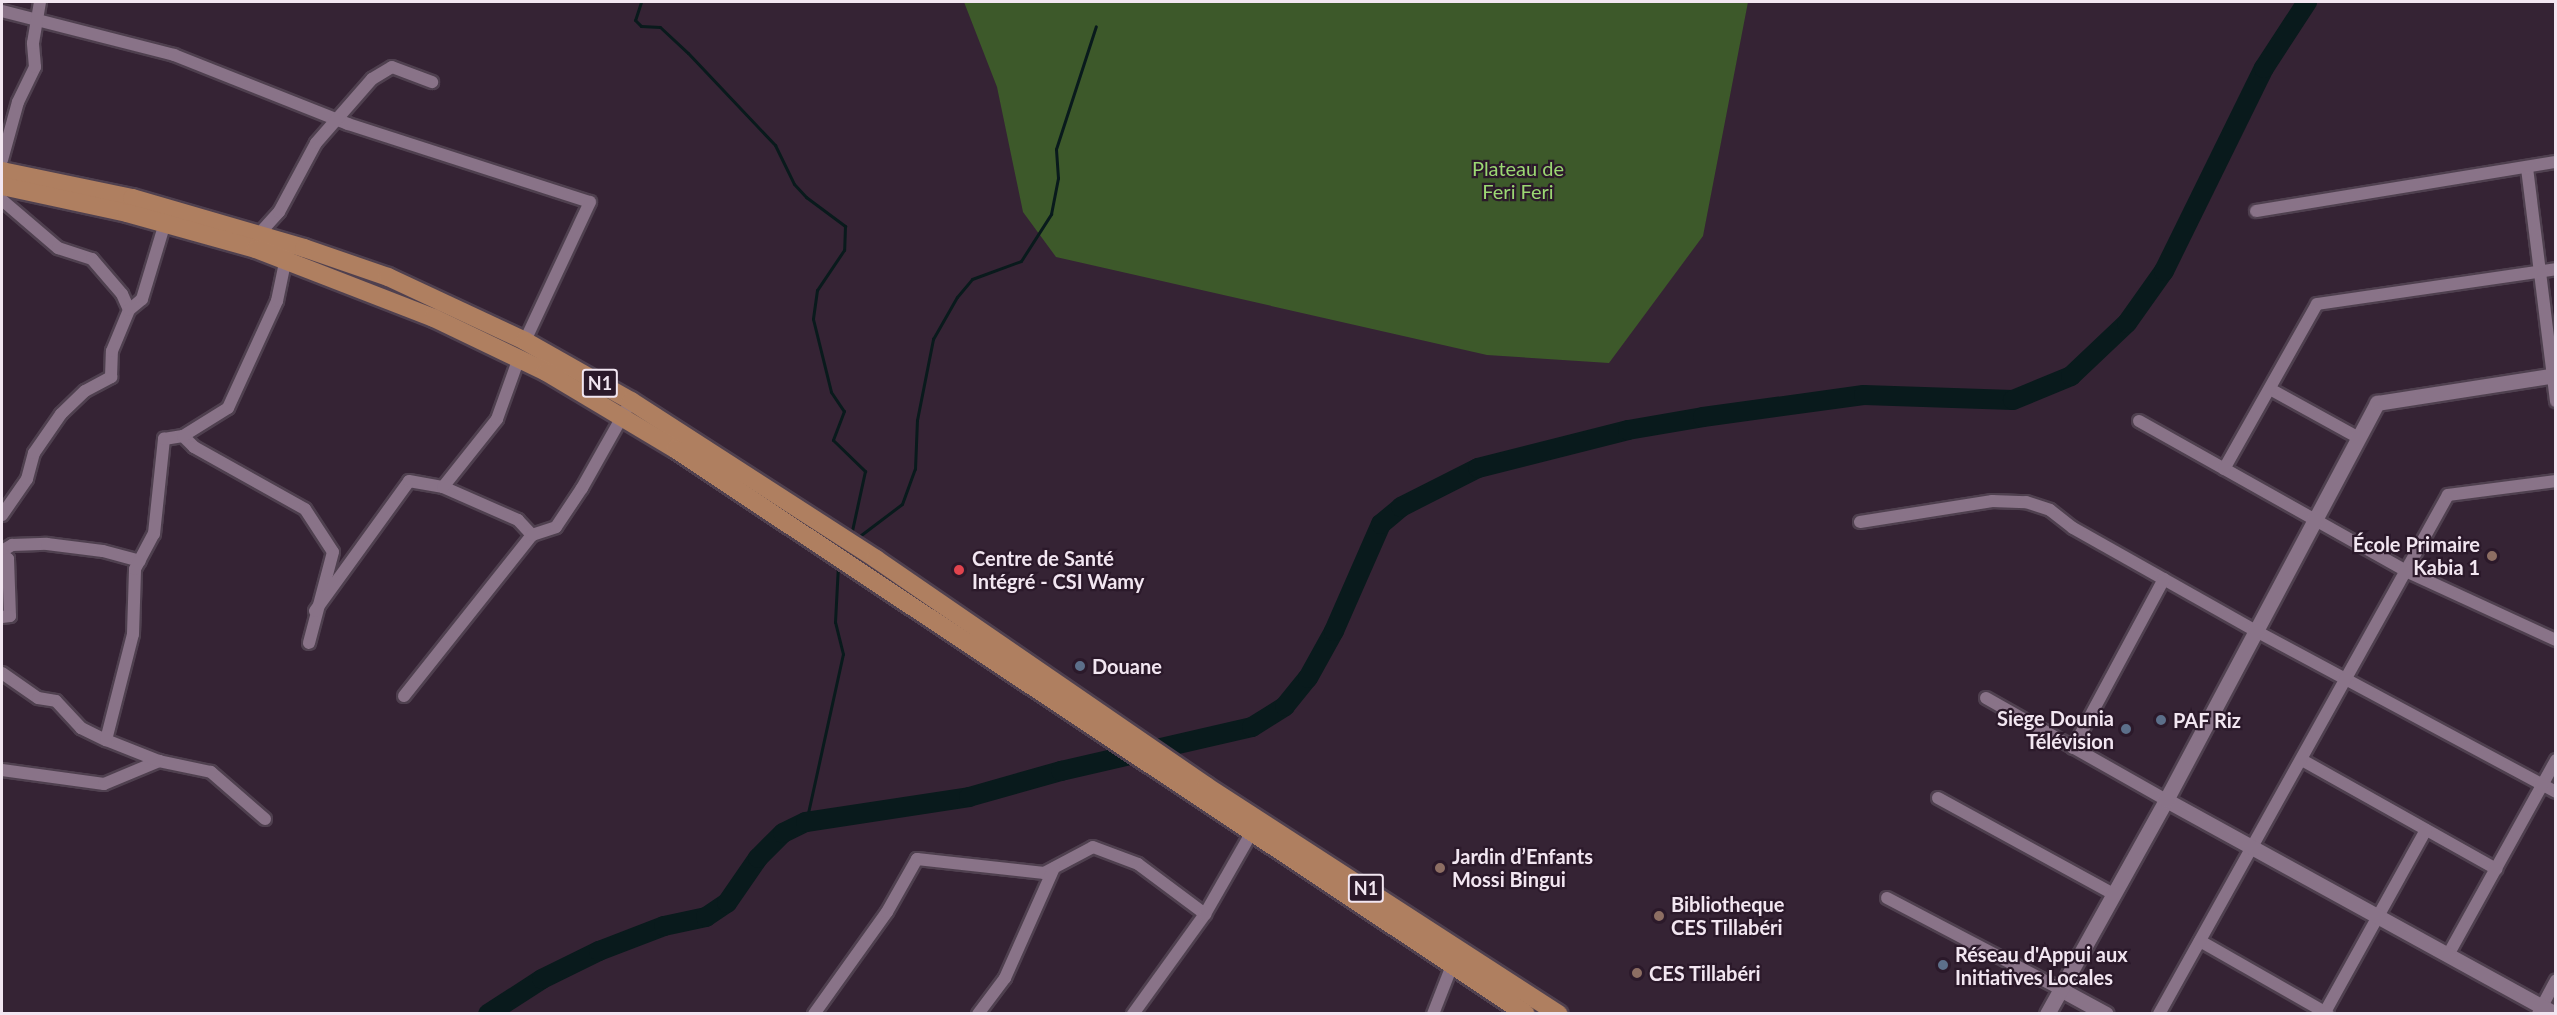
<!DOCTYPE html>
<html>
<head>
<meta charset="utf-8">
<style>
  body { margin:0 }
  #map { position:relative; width:2557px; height:1015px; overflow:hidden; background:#352334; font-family:Lato,sans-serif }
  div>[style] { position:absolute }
  .green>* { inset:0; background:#3d592a }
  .stream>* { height:3px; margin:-1.5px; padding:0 1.5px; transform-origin:1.5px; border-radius:1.5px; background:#091a1c }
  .river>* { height:20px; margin:-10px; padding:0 10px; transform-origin:10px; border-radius:10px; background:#091a1c }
  .roads { filter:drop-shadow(2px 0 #4f404f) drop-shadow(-2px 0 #4f404f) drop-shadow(0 2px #4f404f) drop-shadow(0 -2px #4f404f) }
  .minor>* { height:12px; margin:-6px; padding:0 6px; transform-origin:6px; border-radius:6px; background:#897388 }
  .tertiary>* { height:15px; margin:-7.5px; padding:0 7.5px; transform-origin:7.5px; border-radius:7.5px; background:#897388 }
  .primary>* { height:18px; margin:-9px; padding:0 9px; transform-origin:9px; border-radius:9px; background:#af7f60 }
  .dots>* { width:16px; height:16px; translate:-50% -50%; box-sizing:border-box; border:3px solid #2b192a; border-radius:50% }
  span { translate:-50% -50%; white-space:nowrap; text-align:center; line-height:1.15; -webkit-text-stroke:4.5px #2b192a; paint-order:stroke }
  .shield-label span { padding:2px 4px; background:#2b192a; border:2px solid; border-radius:4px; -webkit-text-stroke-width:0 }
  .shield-label { font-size:18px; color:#f2e6f1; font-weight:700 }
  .park-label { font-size:20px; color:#9bd773 }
  .poi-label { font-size:20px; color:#f2e6f1; font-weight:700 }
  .right { translate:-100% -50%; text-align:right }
  .left { translate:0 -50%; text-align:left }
  .frame { position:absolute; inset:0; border:3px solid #f2e6f1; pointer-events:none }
</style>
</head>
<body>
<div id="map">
  <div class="green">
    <i style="clip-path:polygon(964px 2px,1748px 2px,1703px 236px,1609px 363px,1487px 355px,1056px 257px,1023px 212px,997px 87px)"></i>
  </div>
  <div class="stream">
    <i style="left:641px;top:2px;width:19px;rotate:108deg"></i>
    <i style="left:635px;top:20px;width:8px;rotate:45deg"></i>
    <i style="left:641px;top:26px;width:19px;rotate:3deg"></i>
    <i style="left:660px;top:27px;width:38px;rotate:43deg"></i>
    <i style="left:688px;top:53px;width:127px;rotate:46.6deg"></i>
    <i style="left:775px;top:145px;width:43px;rotate:64deg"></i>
    <i style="left:794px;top:184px;width:18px;rotate:47deg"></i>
    <i style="left:806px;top:197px;width:49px;rotate:36.6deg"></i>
    <i style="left:845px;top:226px;width:24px;rotate:92deg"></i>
    <i style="left:844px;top:250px;width:48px;rotate:124deg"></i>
    <i style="left:817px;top:290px;width:29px;rotate:98deg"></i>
    <i style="left:813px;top:319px;width:75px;rotate:76.1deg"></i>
    <i style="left:831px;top:392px;width:23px;rotate:56deg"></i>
    <i style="left:844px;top:411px;width:31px;rotate:111deg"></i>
    <i style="left:833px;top:440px;width:45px;rotate:44.1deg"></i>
    <i style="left:865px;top:471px;width:66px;rotate:102.3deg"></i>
    <i style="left:857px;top:538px;width:56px;rotate:-37.1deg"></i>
    <i style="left:902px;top:504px;width:37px;rotate:-70deg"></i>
    <i style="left:915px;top:469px;width:49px;rotate:-87.7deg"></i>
    <i style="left:917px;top:420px;width:83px;rotate:-78.8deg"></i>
    <i style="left:933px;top:339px;width:48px;rotate:-60.3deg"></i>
    <i style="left:957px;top:297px;width:23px;rotate:-50deg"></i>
    <i style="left:972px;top:279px;width:52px;rotate:-20.2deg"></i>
    <i style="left:1021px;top:261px;width:56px;rotate:-57.4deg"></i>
    <i style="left:1051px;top:214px;width:37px;rotate:-79deg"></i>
    <i style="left:1058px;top:178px;width:29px;rotate:-94deg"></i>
    <i style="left:1056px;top:149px;width:129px;rotate:-72deg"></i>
    <i style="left:806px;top:822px;width:172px;rotate:-77.6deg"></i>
    <i style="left:843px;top:654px;width:33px;rotate:-104deg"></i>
    <i style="left:835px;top:622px;width:58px;rotate:-87deg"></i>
  </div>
  <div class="river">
    <i style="left:488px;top:1014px;width:64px;rotate:-32.9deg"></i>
    <i style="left:542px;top:979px;width:64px;rotate:-26.2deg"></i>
    <i style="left:599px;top:951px;width:70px;rotate:-21deg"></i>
    <i style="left:664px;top:926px;width:43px;rotate:-12.1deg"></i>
    <i style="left:706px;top:917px;width:25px;rotate:-34deg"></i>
    <i style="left:727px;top:903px;width:55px;rotate:-55.4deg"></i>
    <i style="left:758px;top:858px;width:35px;rotate:-45deg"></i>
    <i style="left:783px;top:833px;width:25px;rotate:-26deg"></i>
    <i style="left:806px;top:822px;width:165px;rotate:-8.7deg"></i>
    <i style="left:969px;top:797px;width:96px;rotate:-15.8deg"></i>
    <i style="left:1061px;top:771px;width:196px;rotate:-13deg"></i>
    <i style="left:1252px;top:727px;width:39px;rotate:-32deg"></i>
    <i style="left:1285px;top:706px;width:36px;rotate:-51deg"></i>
    <i style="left:1308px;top:678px;width:54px;rotate:-61deg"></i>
    <i style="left:1334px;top:631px;width:117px;rotate:-66.3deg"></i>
    <i style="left:1381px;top:524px;width:26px;rotate:-40deg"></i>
    <i style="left:1401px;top:507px;width:86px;rotate:-26.9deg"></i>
    <i style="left:1478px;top:468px;width:155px;rotate:-14.2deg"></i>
    <i style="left:1628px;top:430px;width:76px;rotate:-9.8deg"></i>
    <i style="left:1703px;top:417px;width:162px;rotate:-7.8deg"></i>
    <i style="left:1864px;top:395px;width:149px;rotate:1.9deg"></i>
    <i style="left:2013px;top:400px;width:63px;rotate:-22.5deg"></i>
    <i style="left:2071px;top:376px;width:77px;rotate:-43.4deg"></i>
    <i style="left:2127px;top:323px;width:64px;rotate:-54.6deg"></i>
    <i style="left:2164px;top:271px;width:226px;rotate:-63.8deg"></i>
    <i style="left:2264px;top:68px;width:79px;rotate:-56.9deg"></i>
  </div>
  <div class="roads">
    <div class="minor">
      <i style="left:2px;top:11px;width:178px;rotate:14.3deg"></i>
      <i style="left:174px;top:55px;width:187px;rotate:21.6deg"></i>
      <i style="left:348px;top:124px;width:254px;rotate:17.9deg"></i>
      <i style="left:590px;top:202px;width:153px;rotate:115.1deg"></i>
      <i style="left:2px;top:160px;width:60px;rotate:-74.6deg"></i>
      <i style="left:18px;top:102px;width:39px;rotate:-64deg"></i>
      <i style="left:35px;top:67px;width:24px;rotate:-95deg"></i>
      <i style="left:33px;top:43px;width:42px;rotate:-80.3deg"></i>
      <i style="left:2527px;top:168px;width:235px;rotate:82.9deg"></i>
      <i style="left:2px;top:200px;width:74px;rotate:40.6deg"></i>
      <i style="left:58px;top:248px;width:36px;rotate:18deg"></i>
      <i style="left:92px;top:259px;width:46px;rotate:49.4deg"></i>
      <i style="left:122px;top:294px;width:17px;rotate:66deg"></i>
      <i style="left:2256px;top:211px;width:304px;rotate:-9.3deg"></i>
      <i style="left:259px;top:234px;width:30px;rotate:-48deg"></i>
      <i style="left:279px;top:212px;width:78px;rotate:-61.8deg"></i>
      <i style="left:316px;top:143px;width:85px;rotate:-48.8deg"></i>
      <i style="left:372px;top:79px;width:23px;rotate:-31deg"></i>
      <i style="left:392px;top:67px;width:43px;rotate:20.6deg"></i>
      <i style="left:2270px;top:389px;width:102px;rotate:28.8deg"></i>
      <i style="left:2139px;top:421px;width:308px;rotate:29.3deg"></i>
      <i style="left:2408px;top:572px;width:163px;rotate:24.7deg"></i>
      <i style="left:183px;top:436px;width:16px;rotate:45deg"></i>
      <i style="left:194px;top:447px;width:127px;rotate:29.2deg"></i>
      <i style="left:305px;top:509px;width:51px;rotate:56.9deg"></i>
      <i style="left:333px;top:552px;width:94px;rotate:104.8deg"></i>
      <i style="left:2224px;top:469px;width:189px;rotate:-60.6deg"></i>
      <i style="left:2317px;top:304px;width:242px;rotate:-8.3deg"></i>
      <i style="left:443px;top:487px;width:82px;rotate:23.7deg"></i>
      <i style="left:518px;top:520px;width:21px;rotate:47deg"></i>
      <i style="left:2px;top:515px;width:44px;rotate:-55.2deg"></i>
      <i style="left:27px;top:479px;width:27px;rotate:-75deg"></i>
      <i style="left:34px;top:453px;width:47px;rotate:-55.3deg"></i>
      <i style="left:61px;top:414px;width:33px;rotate:-44deg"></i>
      <i style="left:85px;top:391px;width:30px;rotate:-28deg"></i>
      <i style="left:111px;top:377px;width:26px;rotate:-88deg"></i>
      <i style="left:112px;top:351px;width:44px;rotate:-67.5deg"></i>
      <i style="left:129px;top:310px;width:17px;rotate:-40deg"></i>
      <i style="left:142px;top:299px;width:79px;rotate:-73.2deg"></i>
      <i style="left:1860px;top:522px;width:134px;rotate:-9deg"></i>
      <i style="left:1992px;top:501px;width:34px;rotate:2deg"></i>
      <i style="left:2026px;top:502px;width:25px;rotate:18deg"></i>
      <i style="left:2050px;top:510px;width:29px;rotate:38deg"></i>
      <i style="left:2073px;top:528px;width:210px;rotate:29.4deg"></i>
      <i style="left:2256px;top:631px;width:340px;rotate:28.2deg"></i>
      <i style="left:2px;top:551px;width:12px;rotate:-31deg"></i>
      <i style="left:12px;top:545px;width:35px;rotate:-2deg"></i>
      <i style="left:47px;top:544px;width:56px;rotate:7.1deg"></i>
      <i style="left:103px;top:551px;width:38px;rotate:15deg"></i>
      <i style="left:2px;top:554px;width:8px;rotate:40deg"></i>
      <i style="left:8px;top:559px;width:57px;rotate:88deg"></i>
      <i style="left:10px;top:616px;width:8px;rotate:173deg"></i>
      <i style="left:315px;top:611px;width:160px;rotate:-54.1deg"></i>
      <i style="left:409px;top:481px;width:35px;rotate:10deg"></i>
      <i style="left:443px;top:487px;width:87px;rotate:-51.5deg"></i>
      <i style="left:497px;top:419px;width:65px;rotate:-70.2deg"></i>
      <i style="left:2px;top:673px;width:44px;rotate:34.8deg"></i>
      <i style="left:38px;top:698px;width:18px;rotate:9deg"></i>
      <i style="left:56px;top:701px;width:37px;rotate:47deg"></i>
      <i style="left:81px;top:728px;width:28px;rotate:26deg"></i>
      <i style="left:404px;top:696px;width:206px;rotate:-51.5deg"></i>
      <i style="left:532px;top:535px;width:25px;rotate:-18deg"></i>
      <i style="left:556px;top:527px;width:47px;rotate:-56.3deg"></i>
      <i style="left:582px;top:488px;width:100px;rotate:-60.6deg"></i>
      <i style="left:1986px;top:698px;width:207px;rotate:29.5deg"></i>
      <i style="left:2073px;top:748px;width:192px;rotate:-61.7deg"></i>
      <i style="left:2302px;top:760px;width:223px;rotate:29.3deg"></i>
      <i style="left:2px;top:770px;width:103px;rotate:7.8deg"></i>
      <i style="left:104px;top:784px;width:60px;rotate:-22.7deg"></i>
      <i style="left:1938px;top:798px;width:200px;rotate:28.7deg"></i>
      <i style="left:265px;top:819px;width:72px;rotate:-139deg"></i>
      <i style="left:211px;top:772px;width:53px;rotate:-168.1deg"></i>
      <i style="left:159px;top:761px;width:57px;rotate:-158.4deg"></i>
      <i style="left:106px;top:740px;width:109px;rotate:-75.7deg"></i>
      <i style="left:133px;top:634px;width:65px;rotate:-88.2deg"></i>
      <i style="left:135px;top:569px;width:40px;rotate:-62deg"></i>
      <i style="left:154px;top:534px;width:96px;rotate:-84deg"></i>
      <i style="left:164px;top:439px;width:19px;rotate:-9deg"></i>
      <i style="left:183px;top:436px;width:53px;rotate:-31.9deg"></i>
      <i style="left:228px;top:408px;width:118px;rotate:-65.4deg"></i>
      <i style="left:277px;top:301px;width:49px;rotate:-78.2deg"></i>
      <i style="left:1887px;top:898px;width:195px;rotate:27.7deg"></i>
      <i style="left:2200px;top:941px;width:147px;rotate:29.7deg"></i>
      <i style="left:2448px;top:955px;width:223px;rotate:-61deg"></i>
      <i style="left:2325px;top:1012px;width:208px;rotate:-61deg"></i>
      <i style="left:814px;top:1014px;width:125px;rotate:-54.4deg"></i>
      <i style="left:887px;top:912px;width:61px;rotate:-60.5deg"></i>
      <i style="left:917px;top:859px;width:128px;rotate:6.3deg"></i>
      <i style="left:1044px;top:873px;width:55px;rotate:-28deg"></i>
      <i style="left:1093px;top:847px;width:48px;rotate:20.7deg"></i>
      <i style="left:1138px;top:864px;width:84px;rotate:36.7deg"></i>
      <i style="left:978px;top:1014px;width:45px;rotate:-53.1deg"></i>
      <i style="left:1005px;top:978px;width:120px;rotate:-66deg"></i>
      <i style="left:1133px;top:1014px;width:123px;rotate:-54.2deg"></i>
      <i style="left:1205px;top:914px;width:95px;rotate:-60.2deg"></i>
      <i style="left:1433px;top:1014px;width:60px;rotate:-68.6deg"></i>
      <i style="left:2159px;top:1014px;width:594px;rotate:-60.89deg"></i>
      <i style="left:2448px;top:495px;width:109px;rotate:-7.4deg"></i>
      <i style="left:2538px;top:1014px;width:38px;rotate:-62deg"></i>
    </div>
    <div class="tertiary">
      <i style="left:2166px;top:800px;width:444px;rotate:28.8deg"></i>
      <i style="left:2060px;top:989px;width:52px;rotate:28.5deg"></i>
      <i style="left:2047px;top:1014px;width:245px;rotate:-60.9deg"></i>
      <i style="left:2166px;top:800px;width:450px;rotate:-62deg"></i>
      <i style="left:2377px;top:403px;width:181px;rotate:-8.9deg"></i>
    </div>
    <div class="primary">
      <i style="left:2px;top:171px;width:133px;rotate:11.7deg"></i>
      <i style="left:132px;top:198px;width:179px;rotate:16.2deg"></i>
      <i style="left:304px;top:248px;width:89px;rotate:19deg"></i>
      <i style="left:388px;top:277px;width:151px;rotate:25deg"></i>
      <i style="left:525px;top:341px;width:122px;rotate:29.5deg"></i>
      <i style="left:631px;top:401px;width:292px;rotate:32.8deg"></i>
      <i style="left:876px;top:559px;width:401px;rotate:34.5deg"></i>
      <i style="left:1206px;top:786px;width:420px;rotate:32.9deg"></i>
      <i style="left:2px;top:186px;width:128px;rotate:12.2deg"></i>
      <i style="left:127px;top:213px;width:134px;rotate:15.6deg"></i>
      <i style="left:256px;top:249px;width:191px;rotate:21.2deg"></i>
      <i style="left:434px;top:318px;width:124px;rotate:25.7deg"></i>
      <i style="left:546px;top:372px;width:150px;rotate:30.8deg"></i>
      <i style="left:675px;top:449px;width:1021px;rotate:33.58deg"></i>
    </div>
  </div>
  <div class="dots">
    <i style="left:2492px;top:556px;background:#8d6e63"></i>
    <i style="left:959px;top:570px;background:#e0444e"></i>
    <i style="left:1080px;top:666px;background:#5c6f8a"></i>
    <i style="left:2161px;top:720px;background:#5c6f8a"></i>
    <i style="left:2126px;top:729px;background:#5c6f8a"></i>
    <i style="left:1440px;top:868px;background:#8d6e63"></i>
    <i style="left:1659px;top:916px;background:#8d6e63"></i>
    <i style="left:1943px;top:965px;background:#5c6f8a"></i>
    <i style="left:1637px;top:973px;background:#8d6e63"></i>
  </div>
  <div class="shield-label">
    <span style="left:600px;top:383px">N1</span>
    <span style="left:1366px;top:888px">N1</span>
  </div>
  <div class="park-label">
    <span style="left:1518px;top:180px">Plateau de<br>Feri Feri</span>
  </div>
  <div class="poi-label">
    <span class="right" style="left:2480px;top:556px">École Primaire<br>Kabia 1</span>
    <span class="left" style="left:972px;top:570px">Centre de Santé<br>Intégré - CSI Wamy</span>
    <span class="left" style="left:1092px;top:666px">Douane</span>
    <span class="right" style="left:2114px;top:730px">Siege Dounia<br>Télévision</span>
    <span class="left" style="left:2173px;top:720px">PAF Riz</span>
    <span class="left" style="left:1452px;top:868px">Jardin d’Enfants<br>Mossi Bingui</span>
    <span class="left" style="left:1671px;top:916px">Bibliotheque<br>CES Tillabéri</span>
    <span class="left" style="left:1955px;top:966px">Réseau d'Appui aux<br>Initiatives Locales</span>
    <span class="left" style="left:1649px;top:973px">CES Tillabéri</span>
  </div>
  <div class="frame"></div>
</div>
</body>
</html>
